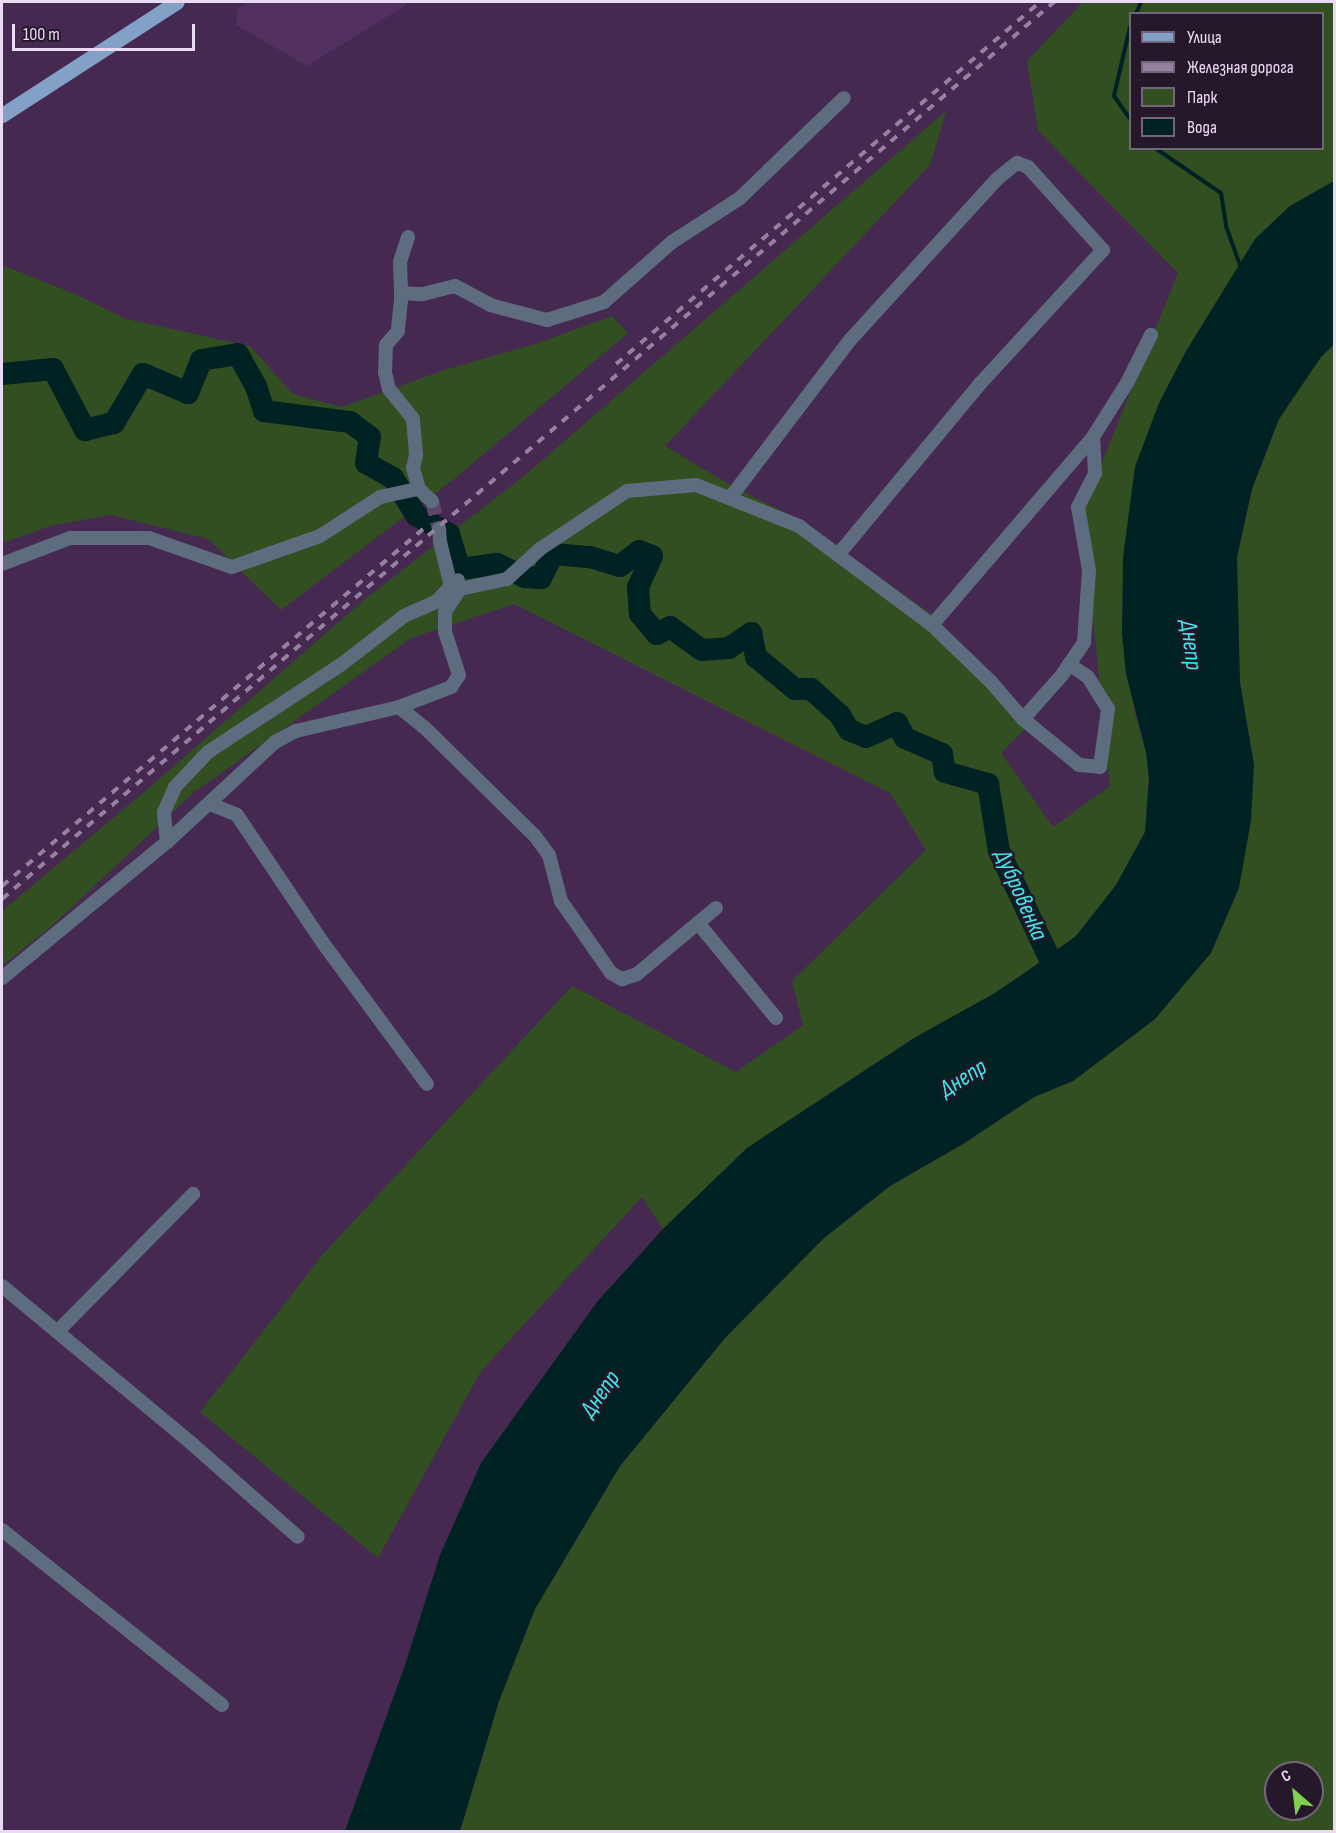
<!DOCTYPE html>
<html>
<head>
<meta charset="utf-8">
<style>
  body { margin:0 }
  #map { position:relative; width:1336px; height:1833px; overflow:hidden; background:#452951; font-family:"Sofia Sans Condensed",sans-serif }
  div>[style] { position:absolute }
  .built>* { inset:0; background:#523060 }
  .green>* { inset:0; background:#324f21 }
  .water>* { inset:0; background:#022 }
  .stream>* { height:4px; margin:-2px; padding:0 2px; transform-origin:2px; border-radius:2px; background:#022 }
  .river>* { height:22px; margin:-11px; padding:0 11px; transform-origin:11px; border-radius:11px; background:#022 }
  .minor-tunnel>* { height:14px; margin-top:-7px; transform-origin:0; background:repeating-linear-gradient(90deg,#5e4469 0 14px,transparent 0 21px) }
  .minor>* { height:14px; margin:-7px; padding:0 7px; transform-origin:7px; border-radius:7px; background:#5e6c7f }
  .primary>* { height:15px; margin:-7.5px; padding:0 7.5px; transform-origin:7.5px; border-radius:7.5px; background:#83a0c7 }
  .rail>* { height:4px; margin-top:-2px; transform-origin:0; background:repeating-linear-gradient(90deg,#9680a0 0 8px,transparent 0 16px) }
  span { translate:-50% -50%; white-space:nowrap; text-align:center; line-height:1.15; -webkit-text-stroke:5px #25182a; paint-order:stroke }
  .water-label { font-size:24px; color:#3fe9ea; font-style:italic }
  .frame { position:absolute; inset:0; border:3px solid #ebdaf3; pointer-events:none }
  .legend { position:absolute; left:1129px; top:12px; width:195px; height:138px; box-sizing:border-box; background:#25182a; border:2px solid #74667a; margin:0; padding:8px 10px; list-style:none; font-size:18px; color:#ebdaf3 }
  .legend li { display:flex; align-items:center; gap:12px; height:30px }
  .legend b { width:30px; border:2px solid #74667a }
  .north { position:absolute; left:1264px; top:1761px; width:60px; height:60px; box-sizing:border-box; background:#25182a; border:2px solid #74667a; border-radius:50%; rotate:332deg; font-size:16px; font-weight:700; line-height:24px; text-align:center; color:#ebdaf3 }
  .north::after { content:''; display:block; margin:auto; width:21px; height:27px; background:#81d050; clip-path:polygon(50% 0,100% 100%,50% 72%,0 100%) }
  .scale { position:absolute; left:12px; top:24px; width:183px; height:27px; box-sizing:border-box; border:3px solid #ebdaf3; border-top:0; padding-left:8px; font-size:18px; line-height:21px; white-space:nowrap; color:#ebdaf3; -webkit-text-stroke:4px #25182a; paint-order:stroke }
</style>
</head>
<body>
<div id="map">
  <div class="built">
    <i style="clip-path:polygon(249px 2px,404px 2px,406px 5px,307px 66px,236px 25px,237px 9px)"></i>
  </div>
  <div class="green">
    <i style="clip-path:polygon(evenodd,1083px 2px,1334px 2px,1334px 181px,1290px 206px,1255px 239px,1185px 353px,1159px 403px,1135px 467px,1134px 710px,1146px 752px,1149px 779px,1145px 832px,1116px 885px,1076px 936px,1033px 967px,995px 993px,914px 1038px,747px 1148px,663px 1229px,642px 1197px,481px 1371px,378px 1558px,200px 1412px,324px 1253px,572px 986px,736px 1072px,803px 1025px,792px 981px,926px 850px,890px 793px,514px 604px,411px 638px,193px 793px,54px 924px,2px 966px,2px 911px,143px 793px,365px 599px,524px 476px,946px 111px,930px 165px,665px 446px,732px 486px,796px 518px,934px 616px,1032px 722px,1001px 753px,1053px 827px,1110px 786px,1082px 512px,1178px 273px,1038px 131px,1027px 61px,1083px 2px,1130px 14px,1322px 14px,1322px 148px,1130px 148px,1130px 14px)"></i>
    <i style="clip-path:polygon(2px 265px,77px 295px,126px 319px,250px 346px,293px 394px,342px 407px,441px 371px,538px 343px,612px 316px,628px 333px,454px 479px,281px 610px,208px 539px,111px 515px,53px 525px,2px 543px)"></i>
    <i style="clip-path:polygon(evenodd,1334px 344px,1334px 1831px,460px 1832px,499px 1701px,535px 1609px,620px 1466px,725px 1338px,824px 1238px,890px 1186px,963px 1144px,1034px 1097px,1073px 1081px,1155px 1019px,1254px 765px,1240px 683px,1237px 603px,1237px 557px,1252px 489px,1279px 419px,1321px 357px,1334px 344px,1276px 1773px,1312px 1773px,1312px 1809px,1276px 1809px,1276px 1773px)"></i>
  </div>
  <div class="water">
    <i style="clip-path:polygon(1334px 181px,1334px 344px,1321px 357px,1279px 419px,1252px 489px,1237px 557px,1240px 683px,1254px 765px,1251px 820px,1239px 888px,1211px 953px,1155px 1019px,1109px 1054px,1073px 1081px,1034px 1097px,963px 1144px,890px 1186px,824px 1238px,725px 1338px,620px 1466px,535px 1609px,499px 1701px,460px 1831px,345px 1831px,405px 1665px,440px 1555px,481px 1463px,597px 1302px,663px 1229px,747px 1148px,914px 1038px,995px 993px,1033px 967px,1076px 936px,1116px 885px,1145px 832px,1149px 779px,1146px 752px,1126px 674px,1122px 634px,1123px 557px,1135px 467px,1159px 403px,1185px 353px,1255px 239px,1290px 206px)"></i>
  </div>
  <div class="stream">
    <i style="left:1136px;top:14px;width:13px;rotate:-67deg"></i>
    <i style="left:1130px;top:27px;width:71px;rotate:103.1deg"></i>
    <i style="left:1114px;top:96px;width:28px;rotate:55deg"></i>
    <i style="left:1155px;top:148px;width:80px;rotate:34.3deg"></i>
    <i style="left:1221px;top:193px;width:33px;rotate:81deg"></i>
    <i style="left:1226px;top:226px;width:48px;rotate:70.4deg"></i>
  </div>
  <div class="river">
    <i style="left:2px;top:374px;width:51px;rotate:-5.6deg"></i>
    <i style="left:53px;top:369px;width:69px;rotate:62.3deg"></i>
    <i style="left:85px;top:430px;width:30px;rotate:-14deg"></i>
    <i style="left:114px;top:423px;width:57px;rotate:-59.4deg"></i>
    <i style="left:143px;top:374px;width:49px;rotate:22.9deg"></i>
    <i style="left:188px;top:393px;width:35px;rotate:-68deg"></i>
    <i style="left:201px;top:360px;width:37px;rotate:-9deg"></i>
    <i style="left:238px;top:354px;width:37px;rotate:61deg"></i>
    <i style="left:256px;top:386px;width:26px;rotate:72deg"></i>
    <i style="left:264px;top:411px;width:87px;rotate:7.3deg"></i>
    <i style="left:350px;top:422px;width:25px;rotate:37deg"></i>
    <i style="left:370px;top:437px;width:26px;rotate:99deg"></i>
    <i style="left:366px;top:463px;width:31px;rotate:29deg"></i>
    <i style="left:393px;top:478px;width:44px;rotate:58.1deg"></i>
    <i style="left:416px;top:515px;width:38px;rotate:30deg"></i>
    <i style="left:449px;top:534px;width:37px;rotate:73deg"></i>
    <i style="left:460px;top:569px;width:37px;rotate:-8deg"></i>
    <i style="left:497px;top:564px;width:31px;rotate:25deg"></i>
    <i style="left:525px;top:577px;width:16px;rotate:4deg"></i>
    <i style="left:541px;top:578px;width:27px;rotate:-63deg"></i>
    <i style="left:553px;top:554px;width:37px;rotate:5deg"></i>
    <i style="left:590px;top:557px;width:31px;rotate:17deg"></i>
    <i style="left:620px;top:566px;width:24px;rotate:-38deg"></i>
    <i style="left:639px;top:551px;width:14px;rotate:21deg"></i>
    <i style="left:652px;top:556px;width:34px;rotate:114deg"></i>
    <i style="left:638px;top:587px;width:27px;rotate:86deg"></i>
    <i style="left:640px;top:614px;width:26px;rotate:50deg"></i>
    <i style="left:657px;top:634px;width:15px;rotate:-28deg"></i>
    <i style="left:670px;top:627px;width:39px;rotate:36deg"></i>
    <i style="left:702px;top:650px;width:27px;rotate:-4deg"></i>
    <i style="left:729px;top:648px;width:27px;rotate:-34deg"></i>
    <i style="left:751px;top:633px;width:25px;rotate:78deg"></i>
    <i style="left:756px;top:657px;width:50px;rotate:39.4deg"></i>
    <i style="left:795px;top:689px;width:16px"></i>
    <i style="left:811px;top:689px;width:39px;rotate:42deg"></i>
    <i style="left:840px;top:715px;width:17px;rotate:59deg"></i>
    <i style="left:849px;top:730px;width:18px;rotate:22deg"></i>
    <i style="left:866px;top:737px;width:34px;rotate:-24deg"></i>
    <i style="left:897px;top:723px;width:17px;rotate:62deg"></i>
    <i style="left:905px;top:738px;width:40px;rotate:23.4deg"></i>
    <i style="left:942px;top:754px;width:18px;rotate:81deg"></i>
    <i style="left:945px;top:772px;width:45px;rotate:15.6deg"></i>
    <i style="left:988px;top:784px;width:68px;rotate:80.7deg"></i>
    <i style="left:999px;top:851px;width:146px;rotate:64.8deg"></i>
  </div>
  <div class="minor-tunnel">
    <i style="left:432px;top:501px;width:29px;rotate:76deg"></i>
  </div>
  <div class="minor">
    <i style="left:408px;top:237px;width:26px;rotate:108deg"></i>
    <i style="left:400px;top:262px;width:38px;rotate:88deg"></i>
    <i style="left:401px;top:300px;width:31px;rotate:96deg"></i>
    <i style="left:398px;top:331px;width:18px;rotate:131deg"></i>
    <i style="left:386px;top:345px;width:27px;rotate:92deg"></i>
    <i style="left:385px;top:372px;width:17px;rotate:77deg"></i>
    <i style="left:389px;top:389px;width:38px;rotate:51deg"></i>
    <i style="left:413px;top:419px;width:36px;rotate:85deg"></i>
    <i style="left:416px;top:455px;width:13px;rotate:103deg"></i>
    <i style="left:413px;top:468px;width:22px;rotate:74deg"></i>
    <i style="left:419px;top:489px;width:18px;rotate:43deg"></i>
    <i style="left:401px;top:293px;width:22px;rotate:3deg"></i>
    <i style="left:423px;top:294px;width:33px;rotate:-14deg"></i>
    <i style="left:455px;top:286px;width:40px;rotate:28deg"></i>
    <i style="left:490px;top:305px;width:59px;rotate:14.7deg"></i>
    <i style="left:547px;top:320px;width:60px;rotate:-17.5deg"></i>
    <i style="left:604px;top:302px;width:91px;rotate:-41.4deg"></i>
    <i style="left:672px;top:242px;width:81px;rotate:-32.9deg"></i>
    <i style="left:740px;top:198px;width:144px;rotate:-43.9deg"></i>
    <i style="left:730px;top:498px;width:198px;rotate:-52.8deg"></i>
    <i style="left:850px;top:340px;width:218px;rotate:-47.6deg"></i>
    <i style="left:997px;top:179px;width:26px;rotate:-39deg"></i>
    <i style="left:1017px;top:163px;width:12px;rotate:20deg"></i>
    <i style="left:1028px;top:167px;width:112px;rotate:47.9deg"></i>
    <i style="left:1103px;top:250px;width:183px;rotate:132.6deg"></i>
    <i style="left:979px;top:385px;width:221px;rotate:129.7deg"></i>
    <i style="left:2px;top:564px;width:73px;rotate:-20.9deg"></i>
    <i style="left:70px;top:538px;width:79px"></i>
    <i style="left:149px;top:538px;width:88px;rotate:19.3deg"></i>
    <i style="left:232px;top:567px;width:93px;rotate:-19.4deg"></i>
    <i style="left:320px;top:536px;width:72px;rotate:-33deg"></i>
    <i style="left:380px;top:497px;width:40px;rotate:-12deg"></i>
    <i style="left:460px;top:589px;width:48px;rotate:-12deg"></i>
    <i style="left:507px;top:579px;width:45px;rotate:-42.3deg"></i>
    <i style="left:540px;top:549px;width:105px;rotate:-33.7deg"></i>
    <i style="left:627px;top:491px;width:69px;rotate:-5deg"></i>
    <i style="left:696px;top:485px;width:111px;rotate:21.7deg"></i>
    <i style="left:799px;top:526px;width:166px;rotate:36.7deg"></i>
    <i style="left:932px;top:625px;width:83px;rotate:44deg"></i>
    <i style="left:992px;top:683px;width:48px;rotate:49.3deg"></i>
    <i style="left:1023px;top:719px;width:59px;rotate:-48.4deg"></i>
    <i style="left:1062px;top:675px;width:40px;rotate:-56deg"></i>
    <i style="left:1084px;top:642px;width:72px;rotate:-86deg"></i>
    <i style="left:1089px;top:570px;width:64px;rotate:-99.9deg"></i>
    <i style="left:1078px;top:507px;width:38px;rotate:-63deg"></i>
    <i style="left:1095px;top:473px;width:36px;rotate:-93deg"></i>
    <i style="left:932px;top:625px;width:248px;rotate:-49.4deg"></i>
    <i style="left:1093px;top:437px;width:64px;rotate:-57.8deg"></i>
    <i style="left:1127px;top:383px;width:54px;rotate:-63.4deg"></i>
    <i style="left:399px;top:707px;width:56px;rotate:-21deg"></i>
    <i style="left:451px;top:687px;width:14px;rotate:-56deg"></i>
    <i style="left:459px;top:675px;width:45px;rotate:-108deg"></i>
    <i style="left:445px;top:632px;width:20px;rotate:-90deg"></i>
    <i style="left:445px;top:612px;width:27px;rotate:-57deg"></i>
    <i style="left:460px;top:589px;width:9px;rotate:-103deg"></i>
    <i style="left:1023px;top:719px;width:72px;rotate:39.4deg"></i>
    <i style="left:1079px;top:765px;width:21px;rotate:5deg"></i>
    <i style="left:1100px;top:767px;width:59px;rotate:-82.1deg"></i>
    <i style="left:1108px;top:709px;width:38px;rotate:-122deg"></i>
    <i style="left:1088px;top:677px;width:23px;rotate:-146deg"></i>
    <i style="left:210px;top:804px;width:29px;rotate:22deg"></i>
    <i style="left:237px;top:815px;width:154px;rotate:56.1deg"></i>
    <i style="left:323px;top:943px;width:175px;rotate:53.6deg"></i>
    <i style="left:167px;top:842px;width:30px;rotate:-96deg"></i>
    <i style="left:164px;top:812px;width:27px;rotate:-66deg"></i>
    <i style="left:175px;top:787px;width:48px;rotate:-46.7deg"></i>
    <i style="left:208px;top:752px;width:160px;rotate:-33.3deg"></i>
    <i style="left:342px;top:664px;width:78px;rotate:-37.7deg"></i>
    <i style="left:404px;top:616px;width:35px;rotate:-24deg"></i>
    <i style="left:436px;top:602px;width:22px;rotate:-47deg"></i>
    <i style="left:451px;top:586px;width:45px;rotate:-104deg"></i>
    <i style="left:440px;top:542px;width:13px;rotate:-94deg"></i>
    <i style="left:698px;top:923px;width:123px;rotate:50.6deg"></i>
    <i style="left:2px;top:978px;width:214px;rotate:-39.5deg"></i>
    <i style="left:167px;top:842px;width:147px;rotate:-42.8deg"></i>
    <i style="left:275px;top:742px;width:24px;rotate:-28deg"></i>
    <i style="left:296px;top:731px;width:106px;rotate:-13.1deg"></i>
    <i style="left:399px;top:707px;width:32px;rotate:39deg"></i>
    <i style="left:424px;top:727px;width:156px;rotate:44.5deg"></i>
    <i style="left:535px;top:836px;width:24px;rotate:54deg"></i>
    <i style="left:549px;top:855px;width:48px;rotate:75.4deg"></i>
    <i style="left:561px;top:901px;width:88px;rotate:55.2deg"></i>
    <i style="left:611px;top:973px;width:13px;rotate:29deg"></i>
    <i style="left:622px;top:979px;width:16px;rotate:-18deg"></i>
    <i style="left:637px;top:974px;width:103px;rotate:-39.9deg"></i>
    <i style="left:2px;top:1286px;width:246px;rotate:39.7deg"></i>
    <i style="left:191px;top:1443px;width:142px;rotate:41.3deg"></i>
    <i style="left:57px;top:1332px;width:194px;rotate:-45.4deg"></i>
    <i style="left:2px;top:1530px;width:281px;rotate:38.5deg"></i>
  </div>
  <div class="primary">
    <i style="left:2px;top:115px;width:208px;rotate:-32.9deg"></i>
  </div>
  <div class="rail">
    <i style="left:616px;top:364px;width:558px;rotate:-40.49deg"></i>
    <i style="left:2px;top:886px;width:560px;rotate:-40.29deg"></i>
    <i style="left:2px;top:899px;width:1383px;rotate:-40.45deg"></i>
  </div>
  <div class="water-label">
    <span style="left:1191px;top:645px;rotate:83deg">Днепр</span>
    <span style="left:1021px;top:895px;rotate:66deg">Дубровенка</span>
    <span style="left:963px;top:1078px;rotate:-32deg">Днепр</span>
    <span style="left:600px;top:1394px;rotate:-55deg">Днепр</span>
  </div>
  <div class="frame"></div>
  <ul class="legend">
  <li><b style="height:8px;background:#83a0c7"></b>Улица</li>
  <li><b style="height:8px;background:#9680a0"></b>Железная дорога</li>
  <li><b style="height:16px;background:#324f21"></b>Парк</li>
  <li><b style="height:16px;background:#022"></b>Вода</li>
  </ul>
  <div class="north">С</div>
  <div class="scale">100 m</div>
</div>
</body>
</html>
